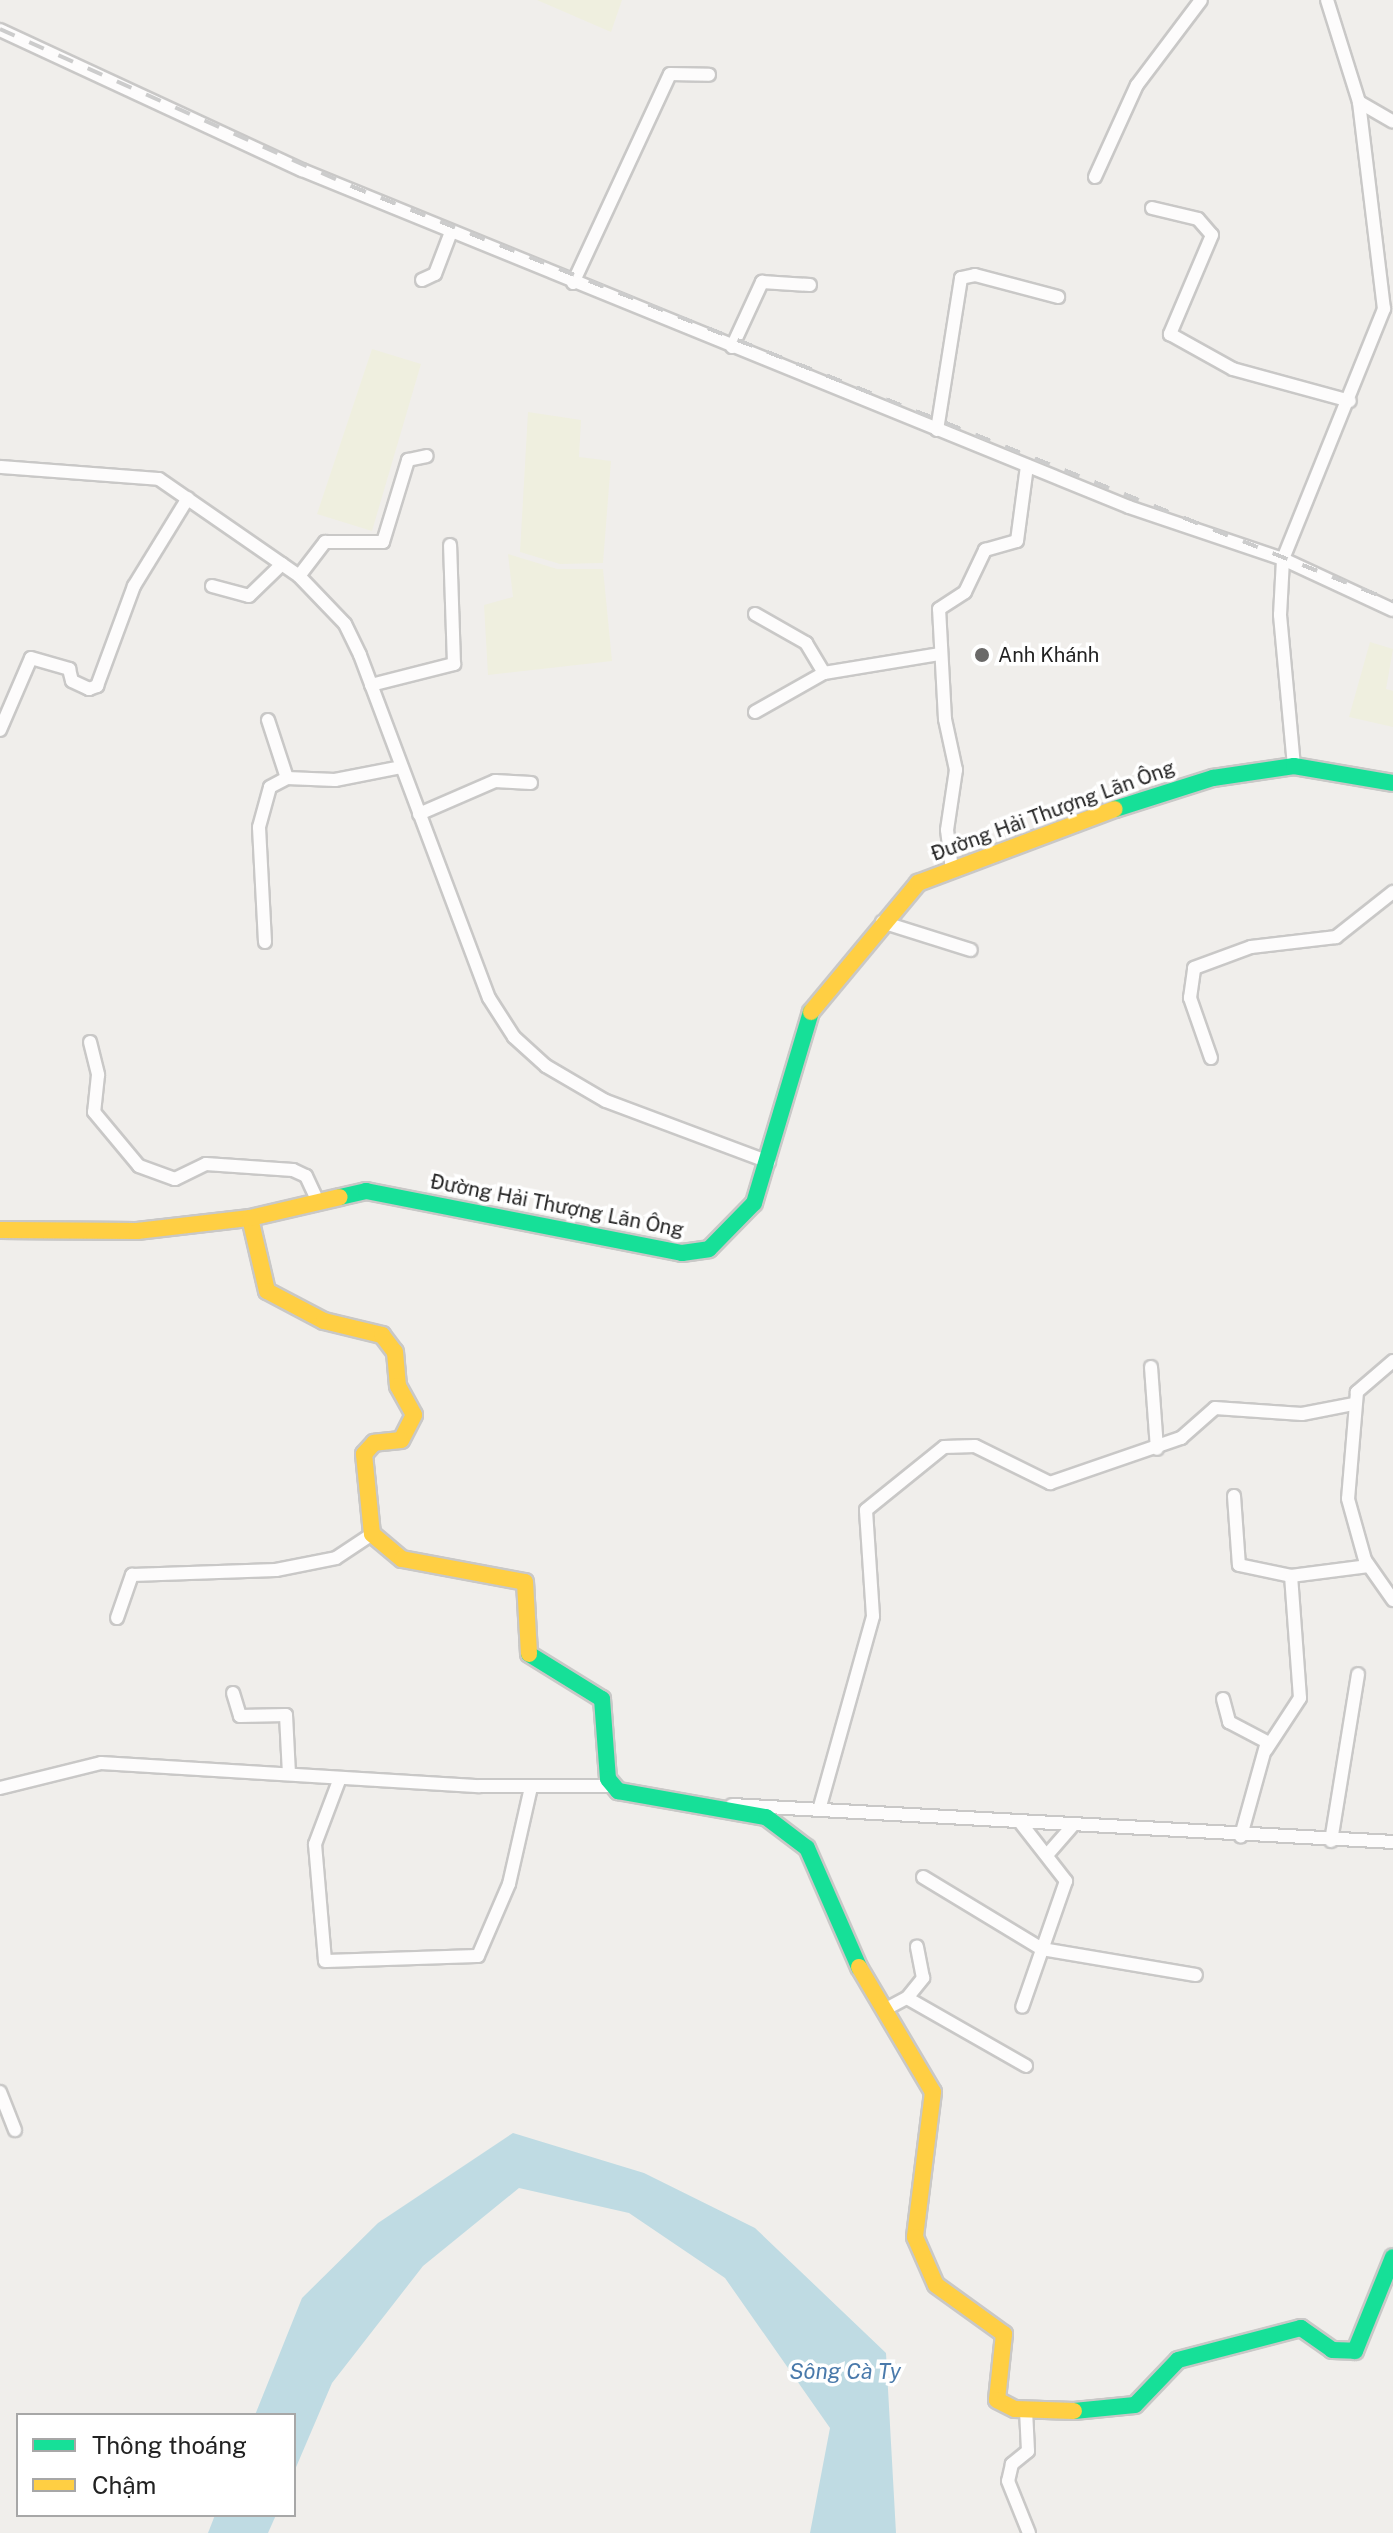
<!DOCTYPE html>
<html>
<head>
<meta charset="utf-8">
<style>
  body { margin:0 }
  #map { position:relative; width:1393px; height:2533px; overflow:hidden; background:#f0eeeb; font-family:"Public Sans",sans-serif }
  div>[style] { position:absolute }
  .farmland>* { inset:0; background:#efefdf }
  .water>* { inset:0; background:#bfdbe3 }
  .roads { filter:drop-shadow(2px 0 #c9c8c7) drop-shadow(-2px 0 #c9c8c7) drop-shadow(0 2px #c9c8c7) drop-shadow(0 -2px #c9c8c7) }
  .street>* { height:12px; margin:-6px; padding:0 6px; transform-origin:6px; border-radius:6px; background:#fdfcfc }
  .fast>* { height:16px; margin:-8px; padding:0 8px; transform-origin:8px; border-radius:8px; background:#16e098 }
  .slow>* { height:16px; margin:-8px; padding:0 8px; transform-origin:8px; border-radius:8px; background:#ffcf43 }
  .rail>* { height:4px; margin-top:-2px; transform-origin:0; background:repeating-linear-gradient(90deg,#ccc 0 16px,transparent 0 32px) }
  .dots>* { width:22px; height:22px; translate:-50% -50%; box-sizing:border-box; border:4px solid #fff; border-radius:50% }
  span { translate:-50% -50%; white-space:nowrap; text-align:center; line-height:1.15; -webkit-text-stroke:7px #fff; paint-order:stroke }
  .poi-label { font-size:20px; color:#222 }
  .left { translate:0 -50%; text-align:left }
  .street-label { font-size:20px; color:#222 }
  .water-label { font-size:22px; color:#4a7aab; font-style:italic }
  .legend { position:absolute; left:16px; top:2413px; width:280px; height:104px; box-sizing:border-box; background:#fff; border:2px solid #a7a7a7; margin:0; padding:10px 14px; list-style:none; font-size:24px; color:#222 }
  .legend li { display:flex; align-items:center; gap:16px; height:40px }
  .legend b { width:40px; border:2px solid #a7a7a7 }
</style>
</head>
<body>
<div id="map">
  <div class="farmland">
    <i style="clip-path:polygon(537px 0,622px 0,611px 32px)"></i>
    <i style="clip-path:polygon(372px 349px,421px 364px,372px 531px,317px 514px)"></i>
    <i style="clip-path:polygon(528px 412px,581px 420px,579px 457px,611px 461px,603px 563px,560px 564px,520px 552px)"></i>
    <i style="clip-path:polygon(508px 554px,557px 569px,603px 569px,612px 661px,488px 675px,484px 605px,513px 597px)"></i>
    <i style="clip-path:polygon(1370px 642px,1393px 649px,1386px 689px,1393px 691px,1393px 727px,1349px 717px)"></i>
  </div>
  <div class="water">
    <i style="clip-path:polygon(513px 2133px,644px 2173px,755px 2228px,886px 2353px,896px 2533px,810px 2533px,830px 2428px,725px 2278px,629px 2213px,519px 2188px,423px 2266px,332px 2383px,294px 2472px,294px 2415px,255px 2415px,302px 2298px,378px 2223px)"></i>
    <i style="clip-path:polygon(215px 2515px,276px 2515px,268px 2533px,208px 2533px)"></i>
  </div>
  <div class="roads">
    <div class="street">
      <i style="left:0;top:30px;width:333px;rotate:24.9deg"></i>
      <i style="left:302px;top:170px;width:893px;rotate:22.17deg"></i>
      <i style="left:1129px;top:507px;width:163px;rotate:18.7deg"></i>
      <i style="left:1283px;top:559px;width:121px;rotate:24.9deg"></i>
      <i style="left:1359px;top:102px;width:39px;rotate:30deg"></i>
      <i style="left:1095px;top:177px;width:101px;rotate:-65.5deg"></i>
      <i style="left:1137px;top:85px;width:106px;rotate:-53deg"></i>
      <i style="left:1152px;top:208px;width:47px;rotate:13.4deg"></i>
      <i style="left:1198px;top:219px;width:21px;rotate:49deg"></i>
      <i style="left:1212px;top:235px;width:108px;rotate:113deg"></i>
      <i style="left:1170px;top:334px;width:72px;rotate:29.1deg"></i>
      <i style="left:1233px;top:369px;width:121px;rotate:15.3deg"></i>
      <i style="left:422px;top:280px;width:14px;rotate:-25deg"></i>
      <i style="left:435px;top:274px;width:45px;rotate:-69.1deg"></i>
      <i style="left:573px;top:283px;width:230px;rotate:-65.1deg"></i>
      <i style="left:670px;top:74px;width:39px;rotate:1deg"></i>
      <i style="left:732px;top:347px;width:72px;rotate:-65.2deg"></i>
      <i style="left:762px;top:282px;width:48px;rotate:3.6deg"></i>
      <i style="left:937px;top:430px;width:154px;rotate:-81deg"></i>
      <i style="left:961px;top:278px;width:14px;rotate:-12deg"></i>
      <i style="left:975px;top:275px;width:86px;rotate:14.8deg"></i>
      <i style="left:0;top:467px;width:159px;rotate:4.3deg"></i>
      <i style="left:159px;top:479px;width:170px;rotate:34.7deg"></i>
      <i style="left:299px;top:576px;width:66px;rotate:46.2deg"></i>
      <i style="left:345px;top:624px;width:34px;rotate:64deg"></i>
      <i style="left:360px;top:655px;width:366px;rotate:69.4deg"></i>
      <i style="left:489px;top:998px;width:46px;rotate:57.3deg"></i>
      <i style="left:514px;top:1037px;width:43px;rotate:42.2deg"></i>
      <i style="left:546px;top:1066px;width:69px;rotate:30.3deg"></i>
      <i style="left:606px;top:1101px;width:174px;rotate:20.5deg"></i>
      <i style="left:299px;top:576px;width:43px;rotate:-52.6deg"></i>
      <i style="left:325px;top:542px;width:58px"></i>
      <i style="left:383px;top:542px;width:86px;rotate:-73deg"></i>
      <i style="left:408px;top:460px;width:19px;rotate:-12deg"></i>
      <i style="left:212px;top:586px;width:38px;rotate:15deg"></i>
      <i style="left:249px;top:596px;width:46px;rotate:-44.1deg"></i>
      <i style="left:755px;top:614px;width:59px;rotate:29.6deg"></i>
      <i style="left:806px;top:643px;width:35px;rotate:59deg"></i>
      <i style="left:824px;top:673px;width:118px;rotate:-9.3deg"></i>
      <i style="left:371px;top:685px;width:86px;rotate:-14.2deg"></i>
      <i style="left:454px;top:664px;width:119px;rotate:-91.9deg"></i>
      <i style="left:755px;top:712px;width:79px;rotate:-29.5deg"></i>
      <i style="left:268px;top:720px;width:61px;rotate:71.9deg"></i>
      <i style="left:0;top:730px;width:78px;rotate:-66.7deg"></i>
      <i style="left:31px;top:658px;width:40px;rotate:16deg"></i>
      <i style="left:69px;top:669px;width:12px;rotate:76deg"></i>
      <i style="left:72px;top:681px;width:19px;rotate:25deg"></i>
      <i style="left:89px;top:689px;width:9px;rotate:-21deg"></i>
      <i style="left:97px;top:686px;width:107px;rotate:-69.7deg"></i>
      <i style="left:134px;top:586px;width:103px;rotate:-58.5deg"></i>
      <i style="left:1294px;top:766px;width:152px;rotate:-95.3deg"></i>
      <i style="left:1280px;top:615px;width:56px;rotate:-86.9deg"></i>
      <i style="left:1283px;top:559px;width:270px;rotate:-68deg"></i>
      <i style="left:1384px;top:309px;width:209px;rotate:-96.9deg"></i>
      <i style="left:1359px;top:102px;width:107px;rotate:-107.4deg"></i>
      <i style="left:419px;top:814px;width:83px;rotate:-23.5deg"></i>
      <i style="left:495px;top:781px;width:36px;rotate:3deg"></i>
      <i style="left:952px;top:870px;width:40px;rotate:-97.1deg"></i>
      <i style="left:947px;top:830px;width:61px;rotate:-81.5deg"></i>
      <i style="left:956px;top:770px;width:52px;rotate:-102.2deg"></i>
      <i style="left:945px;top:719px;width:110px;rotate:-93.1deg"></i>
      <i style="left:939px;top:609px;width:31px;rotate:-33deg"></i>
      <i style="left:965px;top:592px;width:47px;rotate:-64.5deg"></i>
      <i style="left:985px;top:550px;width:33px;rotate:-16deg"></i>
      <i style="left:1017px;top:541px;width:76px;rotate:-82.4deg"></i>
      <i style="left:882px;top:922px;width:93px;rotate:17.5deg"></i>
      <i style="left:265px;top:942px;width:115px;rotate:-93deg"></i>
      <i style="left:259px;top:827px;width:41px;rotate:-74.6deg"></i>
      <i style="left:270px;top:787px;width:19px;rotate:-28deg"></i>
      <i style="left:287px;top:778px;width:48px;rotate:2.4deg"></i>
      <i style="left:335px;top:780px;width:67px;rotate:-11.1deg"></i>
      <i style="left:90px;top:1042px;width:34px;rotate:76deg"></i>
      <i style="left:98px;top:1075px;width:37px;rotate:96deg"></i>
      <i style="left:94px;top:1112px;width:70px;rotate:50.2deg"></i>
      <i style="left:139px;top:1166px;width:38px;rotate:20deg"></i>
      <i style="left:175px;top:1179px;width:34px;rotate:-26deg"></i>
      <i style="left:206px;top:1164px;width:87px;rotate:3.9deg"></i>
      <i style="left:293px;top:1170px;width:14px;rotate:25deg"></i>
      <i style="left:306px;top:1176px;width:26px;rotate:65deg"></i>
      <i style="left:1211px;top:1058px;width:64px;rotate:-109.3deg"></i>
      <i style="left:1190px;top:998px;width:30px;rotate:-82deg"></i>
      <i style="left:1194px;top:968px;width:61px;rotate:-20.2deg"></i>
      <i style="left:1251px;top:947px;width:86px;rotate:-6.7deg"></i>
      <i style="left:1336px;top:937px;width:73px;rotate:-38.3deg"></i>
      <i style="left:1393px;top:1361px;width:48px;rotate:139.3deg"></i>
      <i style="left:1357px;top:1392px;width:107px;rotate:94.8deg"></i>
      <i style="left:1348px;top:1499px;width:63px;rotate:74.4deg"></i>
      <i style="left:1365px;top:1560px;width:49px;rotate:55deg"></i>
      <i style="left:1151px;top:1367px;width:82px;rotate:85.8deg"></i>
      <i style="left:1234px;top:1496px;width:69px;rotate:85.9deg"></i>
      <i style="left:1239px;top:1565px;width:53px;rotate:11.9deg"></i>
      <i style="left:117px;top:1618px;width:46px;rotate:-70.8deg"></i>
      <i style="left:132px;top:1575px;width:144px;rotate:-2deg"></i>
      <i style="left:276px;top:1570px;width:61px;rotate:-11.3deg"></i>
      <i style="left:336px;top:1558px;width:43px;rotate:-33.7deg"></i>
      <i style="left:233px;top:1693px;width:24px;rotate:73deg"></i>
      <i style="left:240px;top:1716px;width:46px;rotate:-1.2deg"></i>
      <i style="left:286px;top:1715px;width:59px;rotate:87.1deg"></i>
      <i style="left:1223px;top:1699px;width:24px;rotate:75deg"></i>
      <i style="left:1229px;top:1722px;width:43px;rotate:27.8deg"></i>
      <i style="left:1267px;top:1742px;width:98px;rotate:105.5deg"></i>
      <i style="left:1266px;top:1750px;width:62px;rotate:-56.8deg"></i>
      <i style="left:1300px;top:1698px;width:122px;rotate:-94.2deg"></i>
      <i style="left:1291px;top:1576px;width:78px;rotate:-7.4deg"></i>
      <i style="left:340px;top:1778px;width:71px;rotate:110.7deg"></i>
      <i style="left:315px;top:1844px;width:117px;rotate:85.1deg"></i>
      <i style="left:325px;top:1961px;width:153px;rotate:-1.9deg"></i>
      <i style="left:478px;top:1956px;width:78px;rotate:-66.7deg"></i>
      <i style="left:509px;top:1884px;width:99px;rotate:-77.2deg"></i>
      <i style="left:0;top:1788px;width:104px;rotate:-13.9deg"></i>
      <i style="left:101px;top:1763px;width:379px;rotate:3.5deg"></i>
      <i style="left:479px;top:1786px;width:133px"></i>
      <i style="left:732px;top:1805px;width:662px;rotate:3.2deg"></i>
      <i style="left:819px;top:1810px;width:201px;rotate:-74.4deg"></i>
      <i style="left:873px;top:1616px;width:106px;rotate:-93.8deg"></i>
      <i style="left:866px;top:1510px;width:100px;rotate:-38.9deg"></i>
      <i style="left:944px;top:1447px;width:31px;rotate:-2deg"></i>
      <i style="left:975px;top:1446px;width:84px;rotate:26.3deg"></i>
      <i style="left:1050px;top:1483px;width:139px;rotate:-19deg"></i>
      <i style="left:1181px;top:1438px;width:45px;rotate:-41.4deg"></i>
      <i style="left:1215px;top:1408px;width:87px;rotate:3.9deg"></i>
      <i style="left:1302px;top:1414px;width:53px;rotate:-10.9deg"></i>
      <i style="left:1020px;top:1822px;width:75px;rotate:52.1deg"></i>
      <i style="left:1066px;top:1881px;width:133px;rotate:109.2deg"></i>
      <i style="left:1331px;top:1841px;width:169px;rotate:-80.8deg"></i>
      <i style="left:1047px;top:1855px;width:41px;rotate:-48.9deg"></i>
      <i style="left:923px;top:1877px;width:139px;rotate:31.2deg"></i>
      <i style="left:1042px;top:1949px;width:156px;rotate:9.6deg"></i>
      <i style="left:907px;top:1998px;width:26px;rotate:-51deg"></i>
      <i style="left:923px;top:1978px;width:32px;rotate:-101deg"></i>
      <i style="left:884px;top:2010px;width:26px;rotate:-28deg"></i>
      <i style="left:907px;top:1998px;width:137px;rotate:29.7deg"></i>
      <i style="left:0;top:2092px;width:41px;rotate:68.5deg"></i>
      <i style="left:1026px;top:2410px;width:41px;rotate:87.2deg"></i>
      <i style="left:1028px;top:2451px;width:21px;rotate:141deg"></i>
      <i style="left:1012px;top:2464px;width:17px;rotate:103deg"></i>
      <i style="left:1008px;top:2481px;width:56px;rotate:68deg"></i>
    </div>
    <div class="fast">
      <i style="left:1115px;top:809px;width:103px;rotate:-17.6deg"></i>
      <i style="left:1213px;top:778px;width:82px;rotate:-8.4deg"></i>
      <i style="left:1294px;top:766px;width:100px;rotate:9.7deg"></i>
      <i style="left:340px;top:1197px;width:27px;rotate:-13deg"></i>
      <i style="left:366px;top:1191px;width:322px;rotate:11.1deg"></i>
      <i style="left:682px;top:1253px;width:27px;rotate:-8deg"></i>
      <i style="left:709px;top:1249px;width:64px;rotate:-45.6deg"></i>
      <i style="left:754px;top:1203px;width:199px;rotate:-73.4deg"></i>
      <i style="left:529px;top:1654px;width:86px;rotate:31.7deg"></i>
      <i style="left:602px;top:1699px;width:80px;rotate:85.7deg"></i>
      <i style="left:608px;top:1779px;width:16px;rotate:50deg"></i>
      <i style="left:618px;top:1791px;width:150px;rotate:10deg"></i>
      <i style="left:766px;top:1817px;width:51px;rotate:37.1deg"></i>
      <i style="left:807px;top:1848px;width:130px;rotate:66.4deg"></i>
      <i style="left:1074px;top:2411px;width:61px;rotate:-5.6deg"></i>
      <i style="left:1135px;top:2405px;width:62px;rotate:-46.3deg"></i>
      <i style="left:1178px;top:2360px;width:127px;rotate:-14.6deg"></i>
      <i style="left:1301px;top:2328px;width:38px;rotate:35deg"></i>
      <i style="left:1332px;top:2350px;width:23px;rotate:2deg"></i>
      <i style="left:1355px;top:2351px;width:101px;rotate:-68deg"></i>
    </div>
    <div class="slow">
      <i style="left:811px;top:1012px;width:168px;rotate:-50.3deg"></i>
      <i style="left:918px;top:883px;width:210px;rotate:-20.6deg"></i>
      <i style="left:250px;top:1218px;width:75px;rotate:76.9deg"></i>
      <i style="left:267px;top:1291px;width:64px;rotate:27.8deg"></i>
      <i style="left:324px;top:1321px;width:60px;rotate:13.6deg"></i>
      <i style="left:382px;top:1335px;width:21px;rotate:53deg"></i>
      <i style="left:395px;top:1352px;width:34px;rotate:85deg"></i>
      <i style="left:398px;top:1386px;width:33px;rotate:61deg"></i>
      <i style="left:414px;top:1415px;width:28px;rotate:117deg"></i>
      <i style="left:401px;top:1440px;width:27px;rotate:174deg"></i>
      <i style="left:374px;top:1443px;width:15px;rotate:132deg"></i>
      <i style="left:364px;top:1454px;width:80px;rotate:84.3deg"></i>
      <i style="left:372px;top:1534px;width:39px;rotate:40deg"></i>
      <i style="left:402px;top:1559px;width:125px;rotate:10.6deg"></i>
      <i style="left:525px;top:1582px;width:72px;rotate:86.8deg"></i>
      <i style="left:0;top:1230px;width:137px;rotate:0.4deg"></i>
      <i style="left:137px;top:1231px;width:114px;rotate:-6.6deg"></i>
      <i style="left:250px;top:1218px;width:92px;rotate:-13.1deg"></i>
      <i style="left:859px;top:1967px;width:145px;rotate:59.4deg"></i>
      <i style="left:933px;top:2092px;width:146px;rotate:97.1deg"></i>
      <i style="left:915px;top:2237px;width:52px;rotate:66.4deg"></i>
      <i style="left:936px;top:2285px;width:84px;rotate:35.8deg"></i>
      <i style="left:1004px;top:2334px;width:66px;rotate:96.1deg"></i>
      <i style="left:997px;top:2400px;width:20px;rotate:27deg"></i>
      <i style="left:1015px;top:2409px;width:59px;rotate:1.9deg"></i>
    </div>
  </div>
  <div class="rail">
    <i style="left:0;top:29px;width:385px;rotate:24.1deg"></i>
    <i style="left:351px;top:186px;width:1122px;rotate:21.72deg"></i>
  </div>
  <div class="dots">
    <i style="left:982px;top:655px;background:#6a6968"></i>
  </div>
  <div class="poi-label">
    <span class="left" style="left:998px;top:655px">Anh Khánh</span>
  </div>
  <div class="street-label">
    <span style="left:1053px;top:811px;rotate:-20deg">Đường Hải Thượng Lãn Ông</span>
    <span style="left:557px;top:1206px;rotate:11deg">Đường Hải Thượng Lãn Ông</span>
  </div>
  <div class="water-label">
    <span style="left:845px;top:2372px">Sông Cà Ty</span>
  </div>
  <ul class="legend">
  <li><b style="height:10px;background:#16e098"></b>Thông thoáng</li>
  <li><b style="height:10px;background:#ffcf43"></b>Chậm</li>
  </ul>
</div>
</body>
</html>
